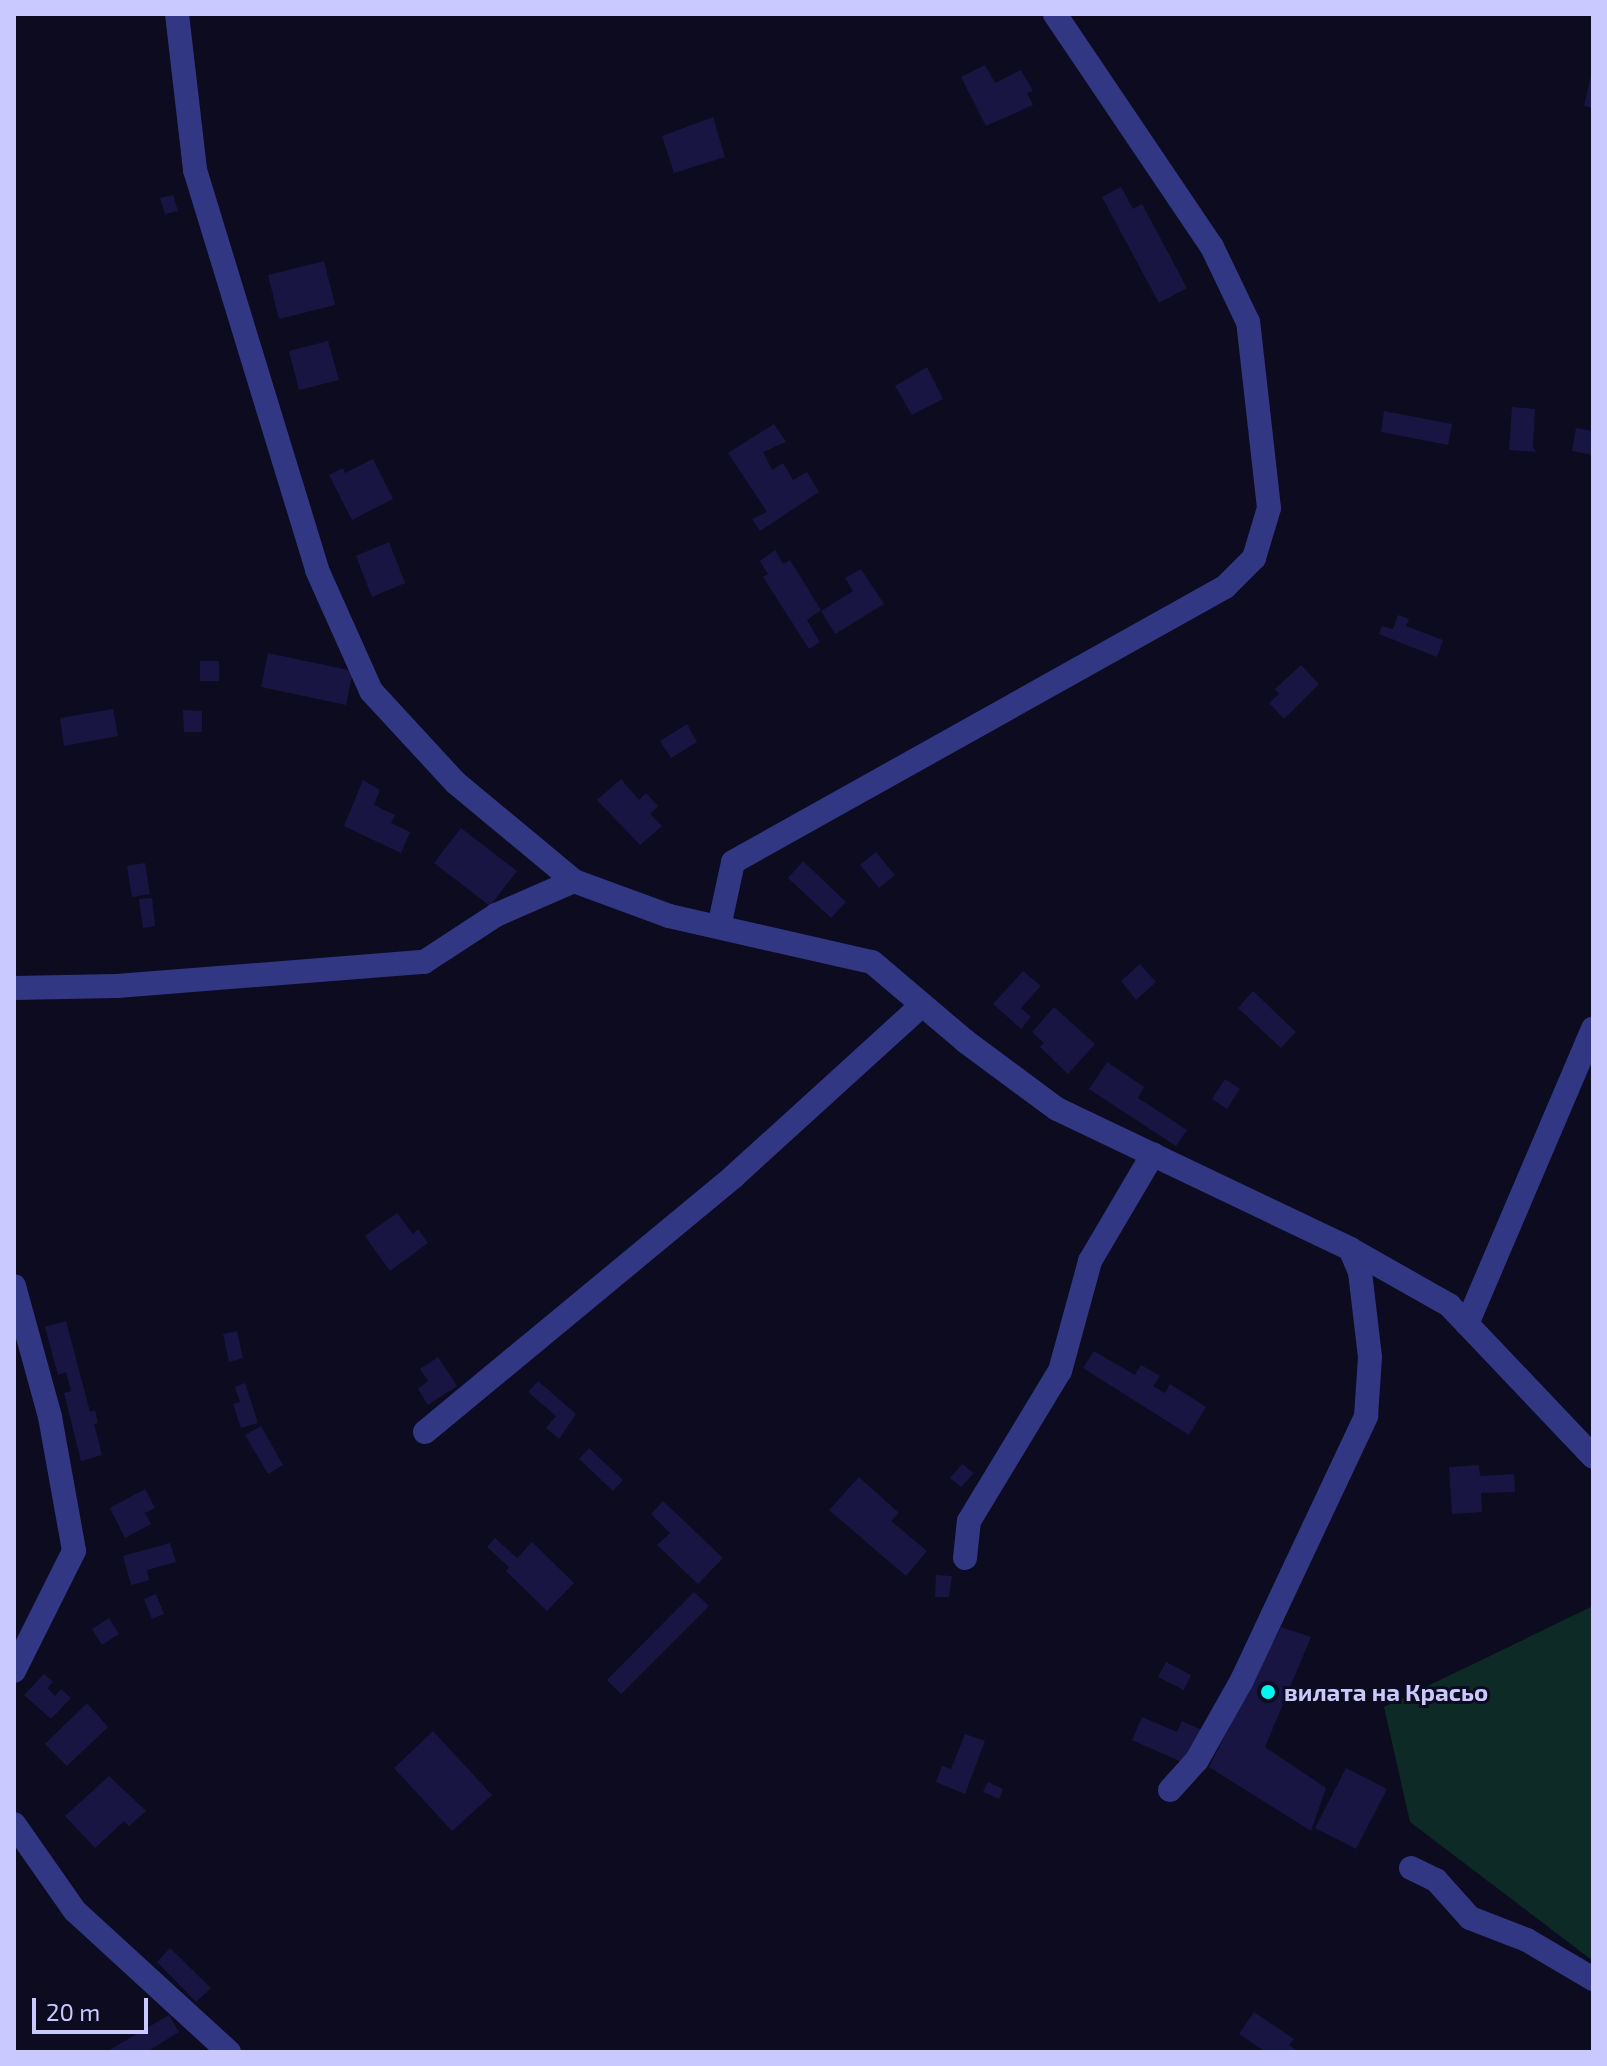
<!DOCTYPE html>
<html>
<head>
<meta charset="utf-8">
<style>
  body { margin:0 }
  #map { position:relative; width:1607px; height:2066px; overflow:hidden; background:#0c0b20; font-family:"Exo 2",sans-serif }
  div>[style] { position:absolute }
  .green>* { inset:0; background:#0d2a26 }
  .building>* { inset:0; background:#191542 }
  .street>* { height:24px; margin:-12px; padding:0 12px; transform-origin:12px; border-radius:12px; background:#323783 }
  .dots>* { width:22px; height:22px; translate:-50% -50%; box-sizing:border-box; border:4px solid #0c0b20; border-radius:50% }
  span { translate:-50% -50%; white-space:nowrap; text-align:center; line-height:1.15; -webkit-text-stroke:6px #0c0b20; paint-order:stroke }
  .poi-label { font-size:24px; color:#c9c9ff; font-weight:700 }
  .left { translate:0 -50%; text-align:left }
  .frame { position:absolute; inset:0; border:16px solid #c9c9ff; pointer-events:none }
  .scale { position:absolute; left:32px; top:1998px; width:116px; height:36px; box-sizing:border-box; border:4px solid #c9c9ff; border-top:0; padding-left:10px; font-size:24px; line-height:28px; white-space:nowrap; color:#c9c9ff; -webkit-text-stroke:6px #0c0b20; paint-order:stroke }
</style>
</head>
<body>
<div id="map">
  <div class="green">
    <i style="clip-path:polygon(1593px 1606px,1593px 1961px,1410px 1822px,1384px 1707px)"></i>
  </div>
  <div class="building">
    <i style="clip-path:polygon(985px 65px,995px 83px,1021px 70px,1033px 91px,1027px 93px,1033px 105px,986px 126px,961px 77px)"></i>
    <i style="clip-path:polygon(1592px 71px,1593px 71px,1593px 108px,1584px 106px)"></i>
    <i style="clip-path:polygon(713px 117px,725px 157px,674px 173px,662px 136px)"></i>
    <i style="clip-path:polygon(1121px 187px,1133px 209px,1142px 204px,1187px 288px,1159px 303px,1102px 197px)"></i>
    <i style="clip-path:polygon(173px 195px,178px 211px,165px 214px,160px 198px)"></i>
    <i style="clip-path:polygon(324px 261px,335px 305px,279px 319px,268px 275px)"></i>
    <i style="clip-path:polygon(328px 341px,339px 380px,299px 390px,289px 351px)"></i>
    <i style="clip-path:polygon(927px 367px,943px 399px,912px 415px,895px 386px)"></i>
    <i style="clip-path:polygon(1512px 407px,1535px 409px,1533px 447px,1536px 452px,1509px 450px)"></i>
    <i style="clip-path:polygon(1384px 411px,1452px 424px,1448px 445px,1381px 432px)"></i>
    <i style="clip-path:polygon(774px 424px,786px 442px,763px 452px,772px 470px,783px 463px,793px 480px,807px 472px,819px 492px,760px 531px,752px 519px,767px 512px,728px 453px)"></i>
    <i style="clip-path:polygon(1576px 428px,1593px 431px,1593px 455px,1572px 451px)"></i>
    <i style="clip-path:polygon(373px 459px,393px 499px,352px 520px,329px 475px,343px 468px,345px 473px)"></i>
    <i style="clip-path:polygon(389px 542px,405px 583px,372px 597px,356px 556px)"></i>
    <i style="clip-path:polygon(775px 550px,783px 564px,790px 560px,821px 610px,807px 620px,820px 642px,809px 649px,763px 577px,768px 574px,760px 561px)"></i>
    <i style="clip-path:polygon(861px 569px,884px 604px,835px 634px,821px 611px,853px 591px,845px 578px)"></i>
    <i style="clip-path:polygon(1398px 615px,1409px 619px,1406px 626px,1443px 640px,1437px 657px,1379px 634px,1382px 626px,1393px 629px)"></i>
    <i style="clip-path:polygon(268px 653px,353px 671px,346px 705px,261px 687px)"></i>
    <i style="clip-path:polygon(200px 661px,219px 661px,219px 681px,200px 681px)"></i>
    <i style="clip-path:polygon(1301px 665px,1319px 684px,1284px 719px,1269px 703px,1279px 694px,1275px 689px)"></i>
    <i style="clip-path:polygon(113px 709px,118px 736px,64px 746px,60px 718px)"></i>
    <i style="clip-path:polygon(183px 710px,202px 711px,202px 732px,184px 732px)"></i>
    <i style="clip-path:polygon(687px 724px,697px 742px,671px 758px,660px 741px)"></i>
    <i style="clip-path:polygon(621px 779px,639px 800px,646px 793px,658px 806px,650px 814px,662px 826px,640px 845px,597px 800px)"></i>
    <i style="clip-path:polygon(363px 780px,380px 790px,374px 805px,395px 815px,391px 823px,410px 832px,401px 853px,344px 826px)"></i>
    <i style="clip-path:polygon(461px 828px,517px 871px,490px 906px,434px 863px)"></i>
    <i style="clip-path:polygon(876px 852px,895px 875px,879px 888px,860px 865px)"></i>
    <i style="clip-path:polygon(803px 861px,846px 902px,831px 918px,788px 878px)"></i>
    <i style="clip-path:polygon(145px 863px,150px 894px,132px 897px,127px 866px)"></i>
    <i style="clip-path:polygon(152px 898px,155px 926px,143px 928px,139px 899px)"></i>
    <i style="clip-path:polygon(1140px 964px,1156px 982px,1136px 1000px,1121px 981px)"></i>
    <i style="clip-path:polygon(1023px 971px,1041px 986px,1021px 1008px,1031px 1017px,1021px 1029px,993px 1004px)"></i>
    <i style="clip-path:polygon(1253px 991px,1296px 1032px,1281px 1048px,1238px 1008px)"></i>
    <i style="clip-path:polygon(1054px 1007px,1095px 1044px,1068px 1074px,1040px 1047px,1044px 1043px,1032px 1032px)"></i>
    <i style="clip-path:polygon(1107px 1062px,1144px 1087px,1138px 1098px,1187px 1130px,1176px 1146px,1089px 1089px)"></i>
    <i style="clip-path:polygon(1225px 1079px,1240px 1089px,1227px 1109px,1212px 1099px)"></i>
    <i style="clip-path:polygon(397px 1213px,413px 1234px,418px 1229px,428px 1243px,390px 1271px,365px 1236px)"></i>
    <i style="clip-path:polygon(66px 1321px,90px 1412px,95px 1410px,98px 1423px,94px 1424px,102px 1455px,81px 1461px,64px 1393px,71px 1391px,66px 1372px,58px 1375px,45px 1327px)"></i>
    <i style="clip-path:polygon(237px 1331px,243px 1358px,229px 1362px,223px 1334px)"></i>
    <i style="clip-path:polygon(1094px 1351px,1135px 1375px,1141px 1365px,1160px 1376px,1153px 1386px,1165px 1393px,1170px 1384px,1206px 1407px,1189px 1435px,1083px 1368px)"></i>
    <i style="clip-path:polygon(438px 1357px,457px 1386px,428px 1405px,418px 1389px,428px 1381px,420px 1369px)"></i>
    <i style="clip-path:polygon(538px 1381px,576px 1414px,559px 1439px,546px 1428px,556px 1416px,528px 1392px)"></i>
    <i style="clip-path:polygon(245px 1383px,258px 1423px,241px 1428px,233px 1404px,240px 1402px,235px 1387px)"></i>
    <i style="clip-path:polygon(261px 1426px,283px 1465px,268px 1474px,245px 1435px)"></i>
    <i style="clip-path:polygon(589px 1448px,623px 1480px,613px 1491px,579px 1459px)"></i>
    <i style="clip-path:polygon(962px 1464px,974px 1473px,961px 1487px,950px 1478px)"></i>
    <i style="clip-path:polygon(1479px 1465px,1480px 1476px,1514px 1474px,1515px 1492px,1481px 1493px,1482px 1512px,1452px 1514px,1449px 1467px)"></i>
    <i style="clip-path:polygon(859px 1477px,899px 1513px,891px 1521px,927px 1551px,906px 1576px,829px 1510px)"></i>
    <i style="clip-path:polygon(145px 1489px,155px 1508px,145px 1513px,151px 1524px,125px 1538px,110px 1508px)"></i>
    <i style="clip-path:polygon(663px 1501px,723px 1558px,698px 1584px,657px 1545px,670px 1533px,651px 1514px)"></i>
    <i style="clip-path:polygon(495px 1538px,517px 1558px,532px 1542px,574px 1583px,547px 1611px,506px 1571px,509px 1567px,487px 1547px)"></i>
    <i style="clip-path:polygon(170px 1543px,176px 1562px,147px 1570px,149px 1580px,131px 1585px,123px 1556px)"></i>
    <i style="clip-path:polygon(936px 1575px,952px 1576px,949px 1597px,935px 1597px)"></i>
    <i style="clip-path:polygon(694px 1592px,709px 1606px,621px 1694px,607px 1680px)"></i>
    <i style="clip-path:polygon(156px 1594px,164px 1614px,152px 1619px,144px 1599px)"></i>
    <i style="clip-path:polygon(109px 1618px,119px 1634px,102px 1645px,92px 1629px)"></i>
    <i style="clip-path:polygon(1281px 1627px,1311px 1637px,1265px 1747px,1326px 1788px,1311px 1831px,1209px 1767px)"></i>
    <i style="clip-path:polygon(1166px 1662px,1191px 1675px,1184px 1690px,1158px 1677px)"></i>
    <i style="clip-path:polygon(44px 1674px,53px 1682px,47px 1688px,55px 1696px,61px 1689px,71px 1698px,51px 1719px,24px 1695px)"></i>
    <i style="clip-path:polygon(87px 1703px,108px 1727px,67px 1766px,45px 1744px)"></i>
    <i style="clip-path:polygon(1142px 1717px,1177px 1732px,1182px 1721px,1202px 1730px,1186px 1764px,1132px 1740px)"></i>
    <i style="clip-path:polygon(433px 1731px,492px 1795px,452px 1831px,394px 1768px)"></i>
    <i style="clip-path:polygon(965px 1734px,985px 1741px,965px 1794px,936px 1782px,942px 1766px,951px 1769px)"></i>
    <i style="clip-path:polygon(1346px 1768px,1387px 1789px,1356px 1849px,1315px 1828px)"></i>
    <i style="clip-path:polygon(109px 1776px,146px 1811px,129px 1826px,124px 1821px,95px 1848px,65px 1816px)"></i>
    <i style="clip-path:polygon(988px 1782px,1003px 1789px,999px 1799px,983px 1792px)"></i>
    <i style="clip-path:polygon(170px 1948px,211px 1988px,196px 2002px,157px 1962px)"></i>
    <i style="clip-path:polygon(1254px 2012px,1294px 2039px,1289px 2045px,1299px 2052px,1266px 2052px,1239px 2034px)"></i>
    <i style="clip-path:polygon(169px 2015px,179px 2032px,147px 2052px,106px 2052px)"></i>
  </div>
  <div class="street">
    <i style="left:177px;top:14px;width:157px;rotate:83.4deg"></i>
    <i style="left:195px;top:170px;width:418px;rotate:73deg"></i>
    <i style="left:317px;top:570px;width:133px;rotate:65.9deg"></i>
    <i style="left:371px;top:691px;width:125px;rotate:47.3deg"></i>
    <i style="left:456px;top:783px;width:153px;rotate:39.7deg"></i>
    <i style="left:719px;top:927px;width:66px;rotate:-77.8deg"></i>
    <i style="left:733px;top:862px;width:564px;rotate:-29.2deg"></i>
    <i style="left:1225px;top:587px;width:41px;rotate:-45deg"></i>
    <i style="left:1254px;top:558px;width:52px;rotate:-73.3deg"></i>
    <i style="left:1269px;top:508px;width:187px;rotate:-96.4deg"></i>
    <i style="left:1248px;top:322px;width:83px;rotate:-115.6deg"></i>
    <i style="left:1212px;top:247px;width:281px;rotate:-124deg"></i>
    <i style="left:14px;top:988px;width:103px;rotate:-1.1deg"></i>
    <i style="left:117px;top:986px;width:308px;rotate:-4.5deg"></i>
    <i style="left:424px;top:962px;width:86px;rotate:-33.1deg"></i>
    <i style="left:496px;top:915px;width:85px;rotate:-23.6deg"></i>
    <i style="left:574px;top:881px;width:101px;rotate:20.2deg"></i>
    <i style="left:669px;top:916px;width:208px;rotate:12.8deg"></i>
    <i style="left:872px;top:962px;width:122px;rotate:40.3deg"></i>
    <i style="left:965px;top:1041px;width:114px;rotate:36.5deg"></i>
    <i style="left:1057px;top:1109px;width:325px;rotate:25.5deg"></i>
    <i style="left:1350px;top:1249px;width:114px;rotate:29.5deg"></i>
    <i style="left:1449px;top:1305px;width:209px;rotate:46.5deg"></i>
    <i style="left:14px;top:1286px;width:136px;rotate:74.6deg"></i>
    <i style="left:50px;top:1417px;width:136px;rotate:79.8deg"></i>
    <i style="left:74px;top:1551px;width:134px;rotate:116.6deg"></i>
    <i style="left:1467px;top:1324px;width:321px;rotate:-66.9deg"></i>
    <i style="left:425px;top:1432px;width:400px;rotate:-39.6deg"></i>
    <i style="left:733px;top:1177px;width:256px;rotate:-42.3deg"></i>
    <i style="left:965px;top:1558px;width:37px;rotate:-84deg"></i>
    <i style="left:969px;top:1521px;width:175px;rotate:-58.8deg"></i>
    <i style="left:1060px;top:1371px;width:114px;rotate:-74.7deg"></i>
    <i style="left:1090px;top:1261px;width:124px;rotate:-59.5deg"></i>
    <i style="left:1170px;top:1790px;width:40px;rotate:-48deg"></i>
    <i style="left:1197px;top:1760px;width:92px;rotate:-60.6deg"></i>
    <i style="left:1242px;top:1680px;width:292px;rotate:-64.8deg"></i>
    <i style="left:1366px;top:1416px;width:59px;rotate:-86.1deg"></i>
    <i style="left:1370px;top:1357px;width:86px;rotate:-96.7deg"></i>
    <i style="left:1360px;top:1272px;width:25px;rotate:-113deg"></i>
    <i style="left:14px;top:1824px;width:106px;rotate:55deg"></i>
    <i style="left:75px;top:1911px;width:209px;rotate:42.5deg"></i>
    <i style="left:1411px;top:1868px;width:28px;rotate:26deg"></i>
    <i style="left:1436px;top:1880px;width:51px;rotate:48.2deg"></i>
    <i style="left:1470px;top:1918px;width:61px;rotate:21.1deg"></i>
    <i style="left:1527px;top:1940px;width:77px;rotate:30.6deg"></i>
  </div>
  <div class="dots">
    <i style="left:1268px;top:1692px;background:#00f4f2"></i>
  </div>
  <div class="poi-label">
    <span class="left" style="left:1284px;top:1692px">вилата на Красьо</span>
  </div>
  <div class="frame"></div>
  <div class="scale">20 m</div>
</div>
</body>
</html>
